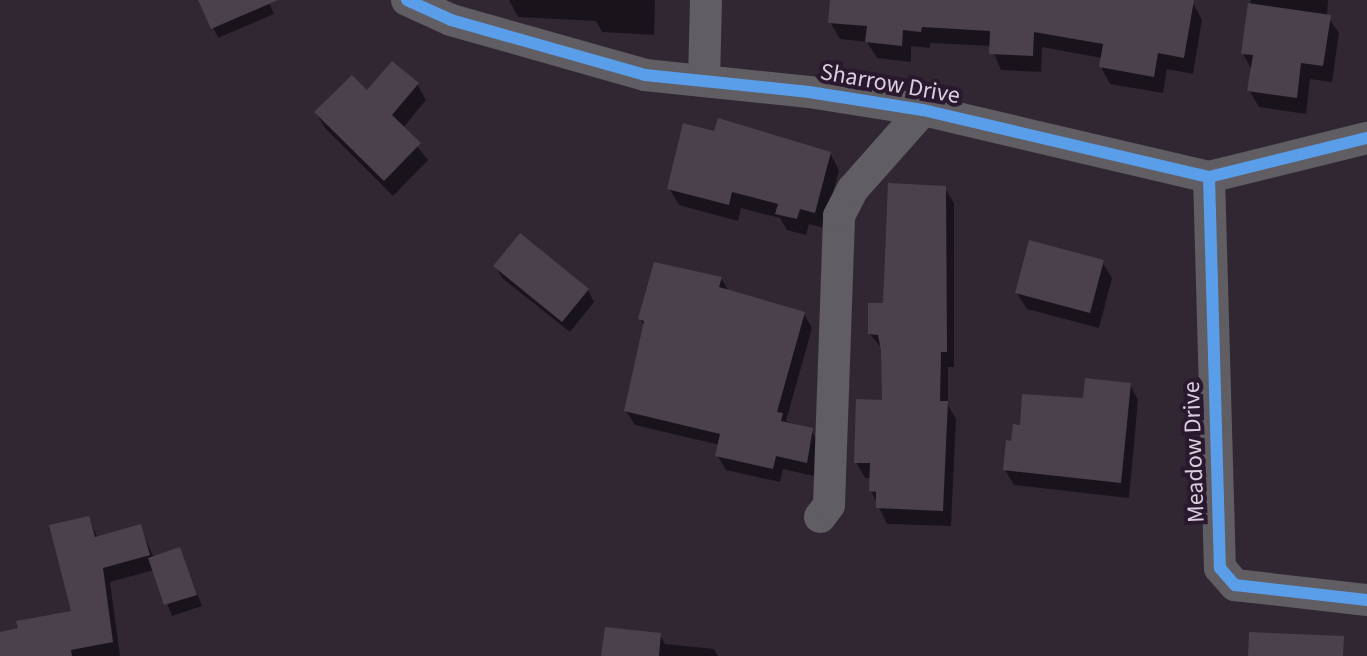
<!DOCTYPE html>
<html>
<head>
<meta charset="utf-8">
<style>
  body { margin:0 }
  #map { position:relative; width:1367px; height:656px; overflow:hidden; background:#302733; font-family:"Source Sans 3",sans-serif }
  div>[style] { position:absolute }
  .shadow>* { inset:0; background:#0007 }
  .building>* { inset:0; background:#4a414d }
  .street>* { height:32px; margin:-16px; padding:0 16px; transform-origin:16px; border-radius:16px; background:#605d63 }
  .cycleway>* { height:12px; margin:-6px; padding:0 6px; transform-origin:6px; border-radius:6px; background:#5a9eea }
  span { translate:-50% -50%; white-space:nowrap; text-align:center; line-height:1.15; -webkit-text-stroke:8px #2a182e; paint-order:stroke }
  .street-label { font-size:24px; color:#dbcedd }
</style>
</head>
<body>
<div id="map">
  <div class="shadow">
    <i style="clip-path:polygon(200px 0,268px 0,274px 14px,218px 38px)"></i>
    <i style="clip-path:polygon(509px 0,655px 0,654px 35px,602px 32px,596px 21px,518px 17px)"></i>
    <i style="clip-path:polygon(832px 0,1173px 0,1193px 3px,1202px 20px,1193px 74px,1167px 69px,1163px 93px,1110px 84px,1101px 67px,1102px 58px,1042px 47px,1041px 72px,1001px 70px,991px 46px,930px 43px,930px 48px,911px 46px,911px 62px,877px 58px,867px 42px,840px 39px,830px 22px)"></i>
    <i style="clip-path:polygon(1251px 0,1328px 0,1327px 16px,1339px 33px,1332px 82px,1310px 79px,1306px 114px,1259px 107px,1249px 90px,1252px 70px,1243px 54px)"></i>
    <i style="clip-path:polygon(417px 84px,426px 100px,403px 128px,428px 160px,393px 196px,325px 128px,316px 113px,368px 93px)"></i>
    <i style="clip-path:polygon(830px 153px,839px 170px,824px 228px,809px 224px,806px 235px,787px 230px,780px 218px,741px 208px,738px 221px,679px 205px,669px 188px)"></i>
    <i style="clip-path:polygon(945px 188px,954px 203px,954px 367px,948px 367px,948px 405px,956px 419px,951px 526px,887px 524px,871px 491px,871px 478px,865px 478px,856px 462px,884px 402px,883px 350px,870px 334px)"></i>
    <i style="clip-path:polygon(1102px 262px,1112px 278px,1099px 328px,1027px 309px,1017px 293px)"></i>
    <i style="clip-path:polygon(496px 267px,588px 290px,594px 302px,570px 332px,502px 278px)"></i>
    <i style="clip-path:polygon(721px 278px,729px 292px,804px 314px,812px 328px,786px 421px,811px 430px,820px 445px,814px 476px,783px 469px,780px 482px,726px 470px,717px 455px,720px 445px,635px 425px,626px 411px,645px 328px,640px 318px)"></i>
    <i style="clip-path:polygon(1130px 385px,1138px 400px,1129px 498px,1014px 485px,1005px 470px,1022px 427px)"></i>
    <i style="clip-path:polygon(88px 518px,98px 538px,140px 526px,154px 558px,179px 549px,202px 606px,172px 616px,154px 570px,110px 582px,120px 656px,0 656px,0 634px,74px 612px)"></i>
    <i style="clip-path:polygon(660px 635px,665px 644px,714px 649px,718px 656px,603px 656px)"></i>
  </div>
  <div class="building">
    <i style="clip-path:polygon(198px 0,278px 0,211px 29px)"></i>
    <i style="clip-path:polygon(830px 0,1194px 0,1184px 58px,1158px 53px,1154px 77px,1099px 67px,1103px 44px,1034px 32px,1033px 56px,989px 54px,990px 31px,922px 27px,921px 32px,903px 30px,902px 46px,865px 42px,867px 26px,828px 23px)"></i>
    <i style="clip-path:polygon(1248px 3px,1331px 15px,1323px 66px,1301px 63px,1297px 98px,1247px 91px,1253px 55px,1241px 54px)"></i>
    <i style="clip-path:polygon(392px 61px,419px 83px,392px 115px,421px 143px,384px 181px,314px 112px,352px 75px,367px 90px)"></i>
    <i style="clip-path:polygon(718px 118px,831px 152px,815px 213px,800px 209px,797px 219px,775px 214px,778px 204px,732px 192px,729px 205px,667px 189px,683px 123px,714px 131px)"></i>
    <i style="clip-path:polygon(888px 183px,946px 186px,947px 352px,941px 352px,940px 401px,948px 401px,943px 511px,876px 508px,876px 492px,869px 491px,870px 463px,854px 463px,856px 399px,882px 400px,881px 350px,878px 335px,868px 334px,868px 303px,883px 303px)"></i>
    <i style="clip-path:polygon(520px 233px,589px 289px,562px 322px,493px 266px)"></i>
    <i style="clip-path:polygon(1029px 240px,1104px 260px,1090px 313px,1015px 293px)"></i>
    <i style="clip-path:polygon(654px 262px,722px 277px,719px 287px,805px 312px,777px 412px,783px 413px,781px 421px,813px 428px,807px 463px,776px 456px,773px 469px,715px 456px,720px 434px,624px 411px,644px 321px,638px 319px)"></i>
    <i style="clip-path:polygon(1085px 378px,1131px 383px,1121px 483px,1003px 470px,1006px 440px,1011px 441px,1013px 424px,1020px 425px,1022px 394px,1083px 398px)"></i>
    <i style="clip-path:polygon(89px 516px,95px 537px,141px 524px,150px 555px,103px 568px,113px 642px,71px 650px,72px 656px,0 656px,0 632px,18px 628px,16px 621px,71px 611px,49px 525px)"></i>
    <i style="clip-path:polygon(180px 547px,197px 595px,164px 605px,148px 558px)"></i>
    <i style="clip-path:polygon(605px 627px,661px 633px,659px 656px,601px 656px)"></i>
    <i style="clip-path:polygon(1249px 632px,1344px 636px,1343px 656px,1248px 656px)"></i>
  </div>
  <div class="street">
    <i style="left:407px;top:0;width:48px;rotate:24.4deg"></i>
    <i style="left:451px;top:20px;width:202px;rotate:15.8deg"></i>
    <i style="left:645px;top:75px;width:165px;rotate:5.9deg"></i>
    <i style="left:809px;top:92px;width:115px;rotate:9deg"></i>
    <i style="left:923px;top:110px;width:294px;rotate:13.2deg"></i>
    <i style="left:1209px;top:177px;width:163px;rotate:-13.9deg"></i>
    <i style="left:704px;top:81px;width:81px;rotate:-88.6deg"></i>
    <i style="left:1209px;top:177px;width:391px;rotate:88.4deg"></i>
    <i style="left:1220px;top:568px;width:23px;rotate:49deg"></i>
    <i style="left:1235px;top:585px;width:133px;rotate:6.5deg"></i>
    <i style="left:820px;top:517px;width:15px;rotate:-53deg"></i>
    <i style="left:829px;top:505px;width:289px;rotate:-88deg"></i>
    <i style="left:839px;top:216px;width:30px;rotate:-63deg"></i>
    <i style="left:853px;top:189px;width:106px;rotate:-48.5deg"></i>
  </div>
  <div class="cycleway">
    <i style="left:407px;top:0;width:48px;rotate:24.4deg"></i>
    <i style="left:451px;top:20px;width:202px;rotate:15.8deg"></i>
    <i style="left:645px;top:75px;width:165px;rotate:5.9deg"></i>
    <i style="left:809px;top:92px;width:115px;rotate:9deg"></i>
    <i style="left:923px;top:110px;width:294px;rotate:13.2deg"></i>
    <i style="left:1209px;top:177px;width:163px;rotate:-13.9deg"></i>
    <i style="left:1209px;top:177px;width:391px;rotate:88.4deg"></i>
    <i style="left:1220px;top:568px;width:23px;rotate:49deg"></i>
    <i style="left:1235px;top:585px;width:133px;rotate:6.5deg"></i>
  </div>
  <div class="street-label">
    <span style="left:890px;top:84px;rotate:10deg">Sharrow Drive</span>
    <span style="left:1194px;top:452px;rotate:-92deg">Meadow Drive</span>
  </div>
</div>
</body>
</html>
